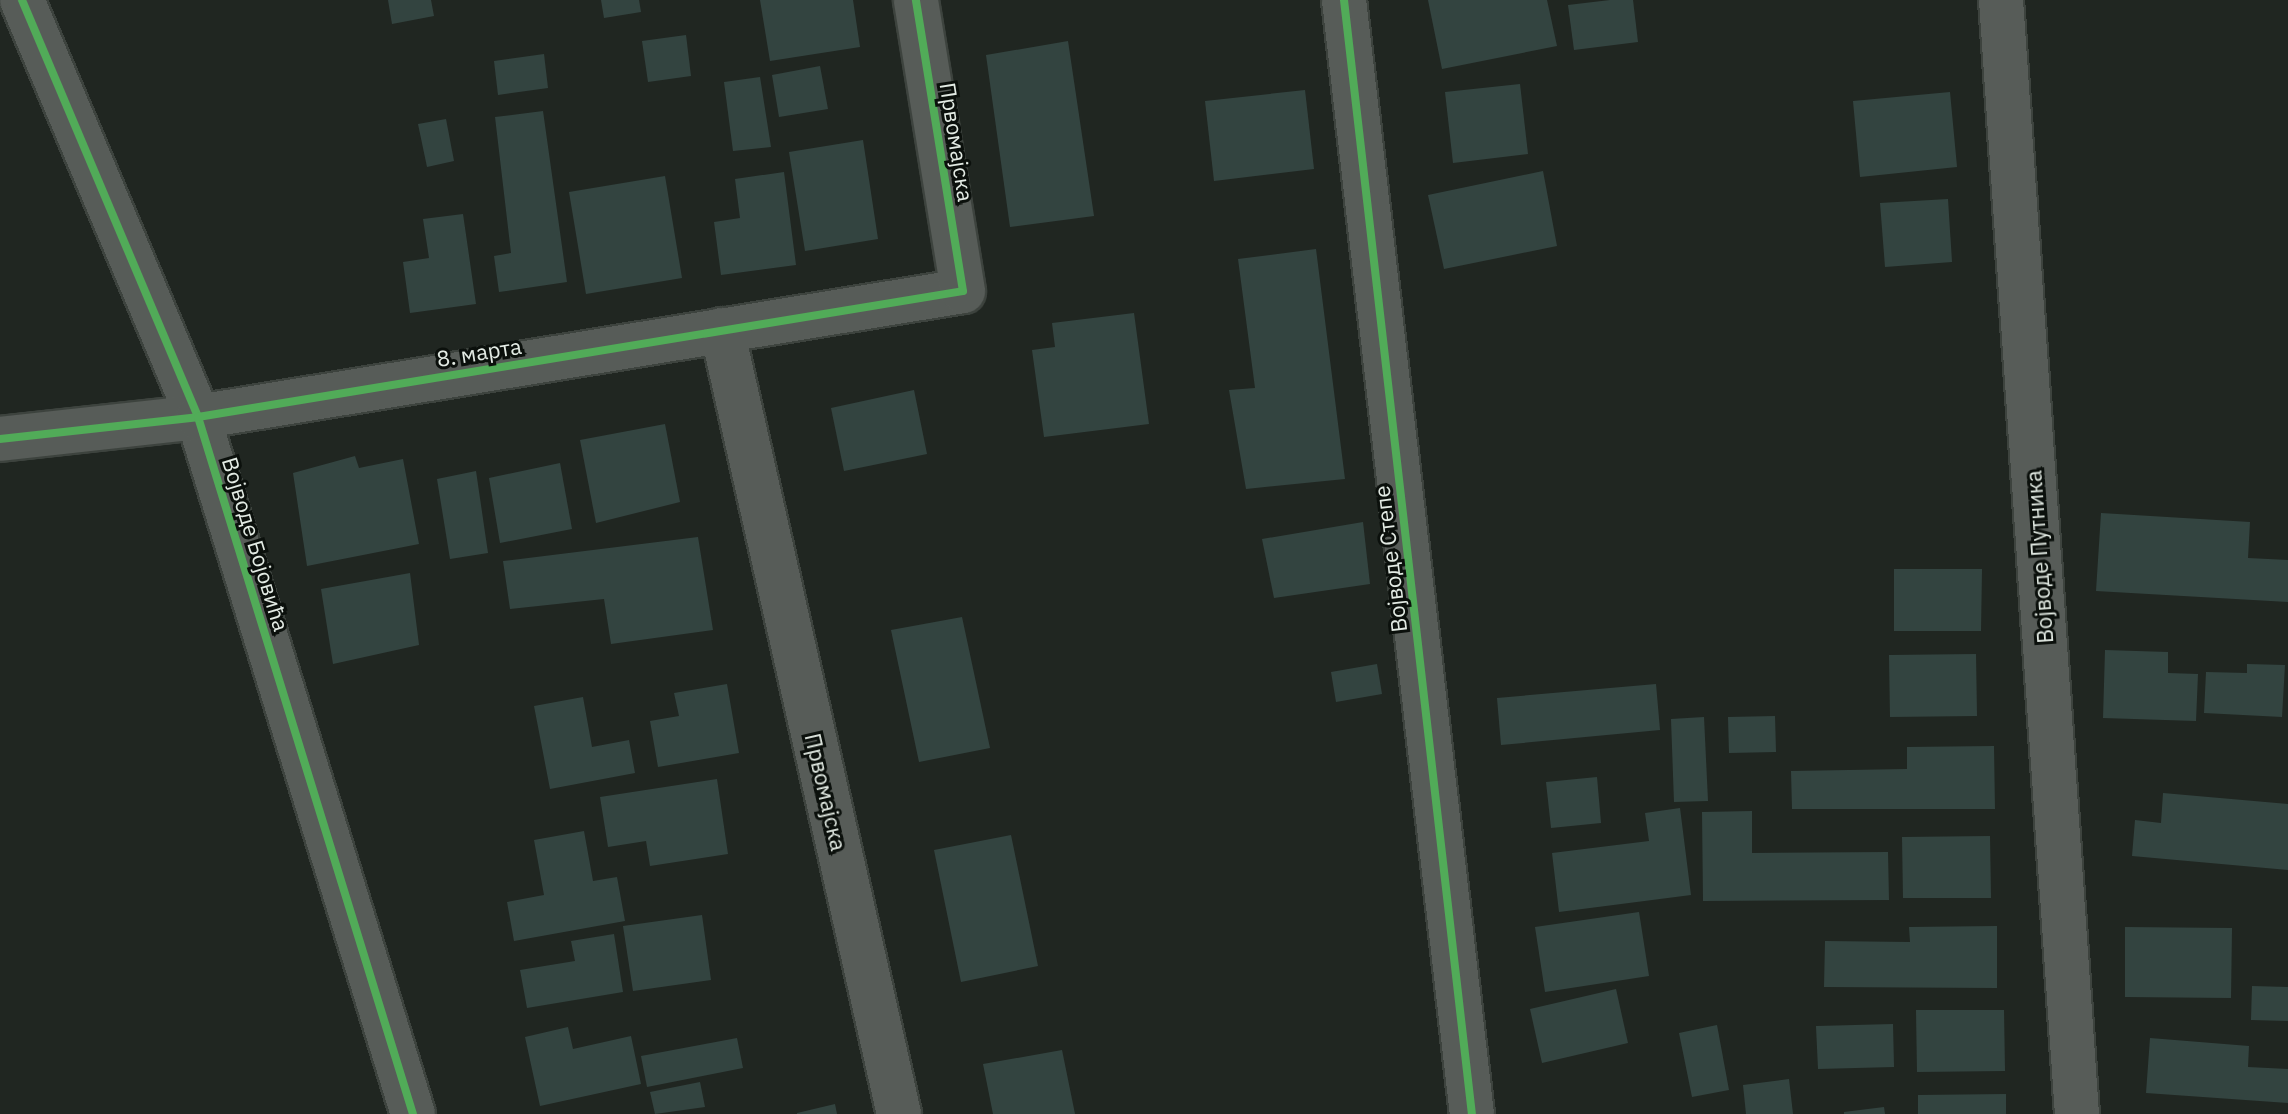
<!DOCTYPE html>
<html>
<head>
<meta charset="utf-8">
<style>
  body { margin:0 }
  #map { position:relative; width:2288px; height:1114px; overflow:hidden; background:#202621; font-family:"IBM Plex Sans",sans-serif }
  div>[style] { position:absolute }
  .building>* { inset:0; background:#334440 }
  .roads { filter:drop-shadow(2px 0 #3d433e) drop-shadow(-2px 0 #3d433e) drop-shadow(0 2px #3d433e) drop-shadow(0 -2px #3d433e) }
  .minor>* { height:44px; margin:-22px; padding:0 22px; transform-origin:22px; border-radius:22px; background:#575c58 }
  .cycleway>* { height:8px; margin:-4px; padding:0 4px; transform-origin:4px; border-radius:4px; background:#51ab58 }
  span { translate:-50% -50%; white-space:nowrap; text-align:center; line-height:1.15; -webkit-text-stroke:6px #0b100c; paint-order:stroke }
  .street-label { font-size:22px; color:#e3ebe4 }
</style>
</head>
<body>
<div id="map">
  <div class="building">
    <i style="clip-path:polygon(388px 0,431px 0,434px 16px,392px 24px)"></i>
    <i style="clip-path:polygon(601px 0,639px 0,641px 12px,604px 18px)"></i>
    <i style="clip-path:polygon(760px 0,853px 0,860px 47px,770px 61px)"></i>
    <i style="clip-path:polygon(1428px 0,1547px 0,1557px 46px,1442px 69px)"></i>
    <i style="clip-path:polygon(1610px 0,1633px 0,1638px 42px,1574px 50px,1568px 5px)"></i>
    <i style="clip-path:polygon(686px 35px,691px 76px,648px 82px,642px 41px)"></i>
    <i style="clip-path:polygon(1068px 41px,1094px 216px,1010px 227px,986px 55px)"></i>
    <i style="clip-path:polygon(544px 54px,548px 88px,498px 95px,494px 61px)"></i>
    <i style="clip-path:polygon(820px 66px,828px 109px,779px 117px,772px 75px)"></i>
    <i style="clip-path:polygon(760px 77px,771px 147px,733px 151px,724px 82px)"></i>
    <i style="clip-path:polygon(1520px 84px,1528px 154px,1453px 163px,1445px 92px)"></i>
    <i style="clip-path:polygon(1305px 90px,1314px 169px,1214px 181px,1205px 101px)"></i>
    <i style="clip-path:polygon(1950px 92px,1957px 167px,1860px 177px,1853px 101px)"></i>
    <i style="clip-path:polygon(543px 111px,567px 282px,499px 292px,494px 256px,511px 253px,495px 117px)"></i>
    <i style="clip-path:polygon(446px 119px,454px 161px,427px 167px,418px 124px)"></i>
    <i style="clip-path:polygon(863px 140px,878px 239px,805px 251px,789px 152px)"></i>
    <i style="clip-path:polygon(1543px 171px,1557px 246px,1444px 269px,1428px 195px)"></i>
    <i style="clip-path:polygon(784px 172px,796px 265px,721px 275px,714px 222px,740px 218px,735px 179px)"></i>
    <i style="clip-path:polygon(665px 176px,682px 278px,586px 294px,569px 192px)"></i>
    <i style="clip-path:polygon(1948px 199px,1952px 262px,1885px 267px,1880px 203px)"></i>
    <i style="clip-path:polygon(463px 214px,476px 304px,410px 313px,403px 262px,429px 258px,423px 219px)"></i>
    <i style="clip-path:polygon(1316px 249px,1345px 479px,1246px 489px,1229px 390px,1255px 388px,1238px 259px)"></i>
    <i style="clip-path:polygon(1134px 313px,1149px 424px,1044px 437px,1032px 350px,1055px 347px,1052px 323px)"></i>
    <i style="clip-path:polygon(914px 390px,927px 454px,844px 471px,831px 408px)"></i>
    <i style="clip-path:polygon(665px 424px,680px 502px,596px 523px,580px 440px)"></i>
    <i style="clip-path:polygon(355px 456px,359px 468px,403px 459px,419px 544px,307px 566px,293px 473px)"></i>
    <i style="clip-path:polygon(560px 463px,572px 529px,500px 543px,489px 478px)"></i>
    <i style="clip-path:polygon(476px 471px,488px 553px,450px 559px,437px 479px)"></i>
    <i style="clip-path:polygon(2101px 513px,2250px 522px,2248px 558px,2288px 560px,2288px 602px,2096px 591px)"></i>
    <i style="clip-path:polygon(1363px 522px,1370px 584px,1274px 598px,1262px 539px)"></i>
    <i style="clip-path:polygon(698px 537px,713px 630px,611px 644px,604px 599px,510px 609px,503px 561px)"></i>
    <i style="clip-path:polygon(1894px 569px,1982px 569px,1981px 631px,1894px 631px)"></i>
    <i style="clip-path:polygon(410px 573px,419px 645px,333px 664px,321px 589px)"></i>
    <i style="clip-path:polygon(962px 617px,990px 748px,919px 762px,891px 630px)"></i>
    <i style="clip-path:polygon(2105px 650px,2168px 652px,2168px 673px,2198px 674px,2196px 721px,2103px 718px)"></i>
    <i style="clip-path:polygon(1976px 654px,1977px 716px,1890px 717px,1889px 655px)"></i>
    <i style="clip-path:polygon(1377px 664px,1382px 694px,1336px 702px,1331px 672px)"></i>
    <i style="clip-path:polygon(2247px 664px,2285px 665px,2282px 717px,2204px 713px,2206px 672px,2247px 673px)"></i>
    <i style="clip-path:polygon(727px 684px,739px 753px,658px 767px,650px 721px,679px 716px,674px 693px)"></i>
    <i style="clip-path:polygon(1656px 684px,1660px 730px,1501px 745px,1497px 698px)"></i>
    <i style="clip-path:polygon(583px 697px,592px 747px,629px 740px,635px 773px,550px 789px,534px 706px)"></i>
    <i style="clip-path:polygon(1775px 716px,1776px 752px,1729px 753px,1728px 717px)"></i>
    <i style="clip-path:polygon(1704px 717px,1708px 801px,1674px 802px,1671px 719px)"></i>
    <i style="clip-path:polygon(1994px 746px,1995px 809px,1792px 809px,1791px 771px,1907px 769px,1907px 747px)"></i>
    <i style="clip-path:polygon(1597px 777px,1601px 823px,1551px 828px,1546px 782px)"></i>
    <i style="clip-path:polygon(717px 779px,728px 854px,650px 866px,646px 841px,608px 847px,600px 797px)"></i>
    <i style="clip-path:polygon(2163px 793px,2288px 804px,2288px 870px,2132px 856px,2135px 820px,2161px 823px)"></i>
    <i style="clip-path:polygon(1680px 808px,1691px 895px,1559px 912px,1552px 853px,1649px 841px,1645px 813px)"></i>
    <i style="clip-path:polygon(1752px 811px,1752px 853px,1888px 852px,1889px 900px,1703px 901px,1702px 812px)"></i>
    <i style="clip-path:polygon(584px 831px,593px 881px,617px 877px,625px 921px,514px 941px,507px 902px,544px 895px,534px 840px)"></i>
    <i style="clip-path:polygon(1011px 835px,1038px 966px,961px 982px,934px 850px)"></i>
    <i style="clip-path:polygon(1990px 836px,1991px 898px,1903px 898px,1902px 837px)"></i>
    <i style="clip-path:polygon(1639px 912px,1649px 976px,1545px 992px,1535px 927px)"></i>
    <i style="clip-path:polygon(702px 915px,711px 980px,633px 991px,623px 926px)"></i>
    <i style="clip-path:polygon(1997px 926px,1997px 988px,1824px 987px,1825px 941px,1910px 942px,1909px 927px)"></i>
    <i style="clip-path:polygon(2125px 927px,2232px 928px,2231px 998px,2125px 997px)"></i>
    <i style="clip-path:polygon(614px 934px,623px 992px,527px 1008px,520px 970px,575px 961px,571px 941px)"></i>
    <i style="clip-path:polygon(2252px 986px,2288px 987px,2288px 1021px,2251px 1020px)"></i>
    <i style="clip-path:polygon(1616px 989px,1628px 1043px,1542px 1063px,1530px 1009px)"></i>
    <i style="clip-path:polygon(1916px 1010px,2004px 1010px,2005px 1071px,1917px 1072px)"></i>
    <i style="clip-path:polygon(1893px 1024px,1894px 1067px,1818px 1069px,1816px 1026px)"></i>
    <i style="clip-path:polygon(1717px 1025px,1729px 1090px,1692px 1097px,1679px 1033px)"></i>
    <i style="clip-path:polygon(568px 1027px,573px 1049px,631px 1036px,641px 1084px,540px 1106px,525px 1037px)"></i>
    <i style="clip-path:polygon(737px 1038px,743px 1068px,647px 1087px,641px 1056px)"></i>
    <i style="clip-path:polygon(2150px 1038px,2249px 1046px,2248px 1067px,2288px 1069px,2288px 1103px,2146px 1093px)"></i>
    <i style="clip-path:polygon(1062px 1050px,1075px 1114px,993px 1114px,983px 1064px)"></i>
    <i style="clip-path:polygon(1789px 1079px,1793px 1114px,1746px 1114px,1743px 1085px)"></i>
    <i style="clip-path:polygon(700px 1082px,705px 1107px,655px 1114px,650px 1092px)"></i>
    <i style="clip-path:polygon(2006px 1094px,2006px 1114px,1918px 1114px,1918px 1095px)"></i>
    <i style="clip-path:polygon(835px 1104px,837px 1114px,797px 1114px,797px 1113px)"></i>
    <i style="clip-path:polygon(1884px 1107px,1885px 1114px,1844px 1114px,1844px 1112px)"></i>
  </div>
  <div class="roads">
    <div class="minor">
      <i style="left:22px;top:0;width:453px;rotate:67.1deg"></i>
      <i style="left:198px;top:417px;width:729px;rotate:72.86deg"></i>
      <i style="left:1344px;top:0;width:1121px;rotate:83.45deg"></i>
      <i style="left:2001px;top:0;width:1117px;rotate:86.1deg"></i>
      <i style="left:722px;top:330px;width:804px;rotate:77.28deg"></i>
      <i style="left:0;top:439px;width:199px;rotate:-6.3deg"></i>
      <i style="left:198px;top:417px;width:775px;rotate:-9.35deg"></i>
      <i style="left:963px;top:291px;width:295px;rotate:-99.2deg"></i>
    </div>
  </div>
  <div class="cycleway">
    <i style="left:22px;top:0;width:453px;rotate:67.1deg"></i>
    <i style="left:198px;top:417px;width:729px;rotate:72.86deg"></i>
    <i style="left:1344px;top:0;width:1121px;rotate:83.45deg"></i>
    <i style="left:0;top:439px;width:199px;rotate:-6.3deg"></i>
    <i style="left:198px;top:417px;width:775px;rotate:-9.35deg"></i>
    <i style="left:963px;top:291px;width:295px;rotate:-99.2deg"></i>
  </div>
  <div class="street-label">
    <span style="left:957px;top:142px;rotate:81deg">Првомајска</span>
    <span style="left:479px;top:352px;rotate:-9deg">8. марта</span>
    <span style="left:256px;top:544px;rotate:73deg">Војводе Бојовића</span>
    <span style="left:2039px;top:557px;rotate:-94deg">Војводе Путника</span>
    <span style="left:1390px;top:559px;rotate:-97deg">Војводе Степе</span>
    <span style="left:826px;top:792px;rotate:77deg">Првомајска</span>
  </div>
</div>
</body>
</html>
